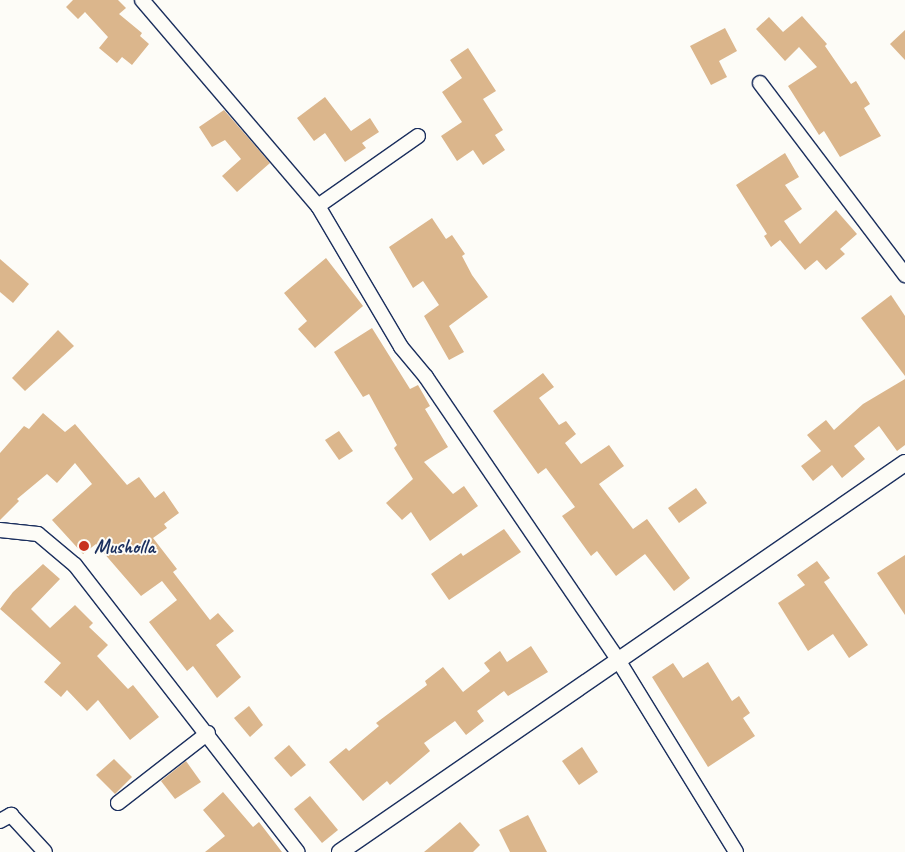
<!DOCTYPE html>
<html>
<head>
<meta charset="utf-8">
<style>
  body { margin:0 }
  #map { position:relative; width:905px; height:852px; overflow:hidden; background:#fdfcf7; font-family:Caveat,sans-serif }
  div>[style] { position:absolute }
  .building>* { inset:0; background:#dbb68c }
  .roads { filter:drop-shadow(1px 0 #1b2f5e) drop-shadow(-1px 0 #1b2f5e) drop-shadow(0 1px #1b2f5e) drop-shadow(0 -1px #1b2f5e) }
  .minor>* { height:14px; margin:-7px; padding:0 7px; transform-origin:7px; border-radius:7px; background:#fdfcf7 }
  .tertiary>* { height:16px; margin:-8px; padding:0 8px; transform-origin:8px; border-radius:8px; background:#fdfcf7 }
  .dots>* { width:14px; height:14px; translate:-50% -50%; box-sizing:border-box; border:2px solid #fdfcf7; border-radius:50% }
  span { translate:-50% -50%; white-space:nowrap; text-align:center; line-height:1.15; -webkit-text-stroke:4px #fdfcf7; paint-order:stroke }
  .poi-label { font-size:20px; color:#1b2f5e; font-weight:700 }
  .left { translate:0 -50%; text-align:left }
</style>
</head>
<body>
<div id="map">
  <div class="building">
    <i style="clip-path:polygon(73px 0,118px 0,126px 8px,119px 14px,142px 33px,140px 36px,149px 44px,132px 65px,122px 57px,117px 63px,99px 48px,108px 37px,85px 12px,78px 19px,66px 7px)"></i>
    <i style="clip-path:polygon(802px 16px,827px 44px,825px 46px,851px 84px,856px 81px,870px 104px,864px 108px,881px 136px,840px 157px,824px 131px,819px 135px,788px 86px,817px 67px,799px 47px,785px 61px,756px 29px,769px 17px,783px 32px)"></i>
    <i style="clip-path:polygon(725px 28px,737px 51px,719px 61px,727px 77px,711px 85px,690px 46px)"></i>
    <i style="clip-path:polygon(905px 30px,905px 60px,890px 44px)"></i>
    <i style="clip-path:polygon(468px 48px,496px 91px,483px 99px,503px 130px,495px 135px,505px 150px,483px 165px,473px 150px,457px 161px,441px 136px,462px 122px,442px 92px,462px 78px,450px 60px)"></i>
    <i style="clip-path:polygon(325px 97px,351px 131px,370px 118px,379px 132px,362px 143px,366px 148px,345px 162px,325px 133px,314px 141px,297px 118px)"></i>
    <i style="clip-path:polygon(224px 110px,270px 163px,237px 192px,222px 176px,241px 159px,225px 140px,212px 147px,199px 127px)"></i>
    <i style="clip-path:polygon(785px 153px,799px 177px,785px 185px,802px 209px,784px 221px,800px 244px,836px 210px,857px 234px,840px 249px,845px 254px,826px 270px,817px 260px,805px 270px,780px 240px,771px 247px,764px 236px,767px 234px,736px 185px)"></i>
    <i style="clip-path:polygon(432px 218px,446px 239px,452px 235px,465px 254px,462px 256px,472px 275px,488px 297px,449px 326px,464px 352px,449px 360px,424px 316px,439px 305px,423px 281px,413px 288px,389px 247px)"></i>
    <i style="clip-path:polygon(326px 258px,363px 306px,315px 348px,298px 329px,307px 321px,284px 293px)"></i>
    <i style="clip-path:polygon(0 259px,29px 284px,13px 303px,0 292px)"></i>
    <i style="clip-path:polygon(891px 295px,905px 316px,905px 376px,861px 318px)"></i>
    <i style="clip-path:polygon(372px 328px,410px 389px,418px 385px,430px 406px,425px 409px,448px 447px,424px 462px,453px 494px,464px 486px,478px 506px,430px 541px,411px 512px,402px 520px,386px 503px,413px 479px,394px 448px,397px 445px,369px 394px,363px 397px,334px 352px)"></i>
    <i style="clip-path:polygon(58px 330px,74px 346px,25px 391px,12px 378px)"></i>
    <i style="clip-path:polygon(543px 373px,554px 387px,539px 398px,559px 425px,566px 421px,576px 434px,565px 443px,581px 464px,609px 445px,624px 466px,599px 484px,633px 529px,647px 519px,690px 578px,674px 591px,645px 554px,616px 576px,597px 551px,591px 556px,562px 516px,575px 507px,546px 468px,538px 474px,493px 411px)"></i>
    <i style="clip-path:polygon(905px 379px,905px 445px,897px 451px,879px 426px,854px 446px,865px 459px,842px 478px,832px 465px,813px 481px,801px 466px,821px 451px,807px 435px,826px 420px,834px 430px,863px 404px)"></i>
    <i style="clip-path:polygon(43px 413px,65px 432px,75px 424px,127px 485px,139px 477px,155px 498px,164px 491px,179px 513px,164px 524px,167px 528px,153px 538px,177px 569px,173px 572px,210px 620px,218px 613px,234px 631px,216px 645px,241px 677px,217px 698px,193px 666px,187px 671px,149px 622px,177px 600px,162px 581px,141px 596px,96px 544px,83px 554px,52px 520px,92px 484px,75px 463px,57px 483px,47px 474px,17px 499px,19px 501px,0 520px,0 453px,24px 426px,29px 429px)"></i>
    <i style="clip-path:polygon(339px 431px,353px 451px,339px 460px,325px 440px)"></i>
    <i style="clip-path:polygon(696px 488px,707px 503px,679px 523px,668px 508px)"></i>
    <i style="clip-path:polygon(504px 529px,521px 552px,449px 600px,431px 574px,461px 553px,463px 556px)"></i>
    <i style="clip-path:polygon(905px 555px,905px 615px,877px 573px)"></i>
    <i style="clip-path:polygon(817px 561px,830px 578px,824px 582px,868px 645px,849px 658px,833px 634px,808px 651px,778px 603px,805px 585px,797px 575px)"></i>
    <i style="clip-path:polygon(43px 564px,60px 579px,31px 609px,50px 628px,75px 605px,93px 623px,89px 627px,108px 645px,97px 656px,128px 689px,133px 685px,159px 717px,130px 740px,98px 700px,87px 711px,67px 690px,61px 697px,44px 682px,61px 663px,0 609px,13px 592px)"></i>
    <i style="clip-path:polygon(531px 646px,548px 672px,508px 696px,504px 691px,477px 711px,484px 721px,466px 735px,455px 721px,424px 743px,430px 751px,390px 785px,387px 781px,363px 801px,329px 762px,346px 748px,349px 751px,379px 726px,376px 723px,427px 685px,425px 681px,443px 667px,463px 692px,490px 671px,484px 663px,500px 651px,507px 662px)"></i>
    <i style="clip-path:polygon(708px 662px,732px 701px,739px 696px,750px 713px,743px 718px,755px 736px,708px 767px,652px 677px,673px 663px,683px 678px)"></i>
    <i style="clip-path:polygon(249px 706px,263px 725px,250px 737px,234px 718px)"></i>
    <i style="clip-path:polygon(289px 745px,306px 765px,291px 777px,274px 758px)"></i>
    <i style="clip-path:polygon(582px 747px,598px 772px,579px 785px,562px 761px)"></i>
    <i style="clip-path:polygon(114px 759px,132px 777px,115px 794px,96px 775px)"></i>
    <i style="clip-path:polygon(186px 761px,201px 782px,175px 799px,161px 781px)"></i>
    <i style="clip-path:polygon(223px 792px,253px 827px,259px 822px,282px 852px,205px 852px,225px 836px,203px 810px)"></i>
    <i style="clip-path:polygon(310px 796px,338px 830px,322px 843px,294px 809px)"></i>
    <i style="clip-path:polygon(528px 815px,547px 852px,510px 852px,499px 830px)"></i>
    <i style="clip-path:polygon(460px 822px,480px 845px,473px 852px,424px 852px)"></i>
  </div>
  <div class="roads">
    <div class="minor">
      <i style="left:142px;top:0;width:271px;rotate:49.5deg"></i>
      <i style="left:318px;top:206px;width:164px;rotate:59.5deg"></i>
      <i style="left:401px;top:347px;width:39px;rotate:50deg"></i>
      <i style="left:426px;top:377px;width:342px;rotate:55.8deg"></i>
      <i style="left:618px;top:660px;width:225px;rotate:58.4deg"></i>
      <i style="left:760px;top:83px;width:241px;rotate:52.9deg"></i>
      <i style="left:318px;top:206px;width:122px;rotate:-35deg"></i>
      <i style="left:0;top:530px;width:38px;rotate:6deg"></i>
      <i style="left:38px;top:534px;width:48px;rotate:40deg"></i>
      <i style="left:75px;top:565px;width:363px;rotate:52.2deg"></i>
      <i style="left:118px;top:803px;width:114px;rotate:-37.9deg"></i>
      <i style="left:0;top:821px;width:13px;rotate:-29deg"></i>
      <i style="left:11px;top:815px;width:50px;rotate:47.4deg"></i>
    </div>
    <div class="tertiary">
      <i style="left:340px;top:852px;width:686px;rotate:-34.55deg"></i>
    </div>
  </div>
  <div class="dots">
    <i style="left:84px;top:546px;background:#c8321e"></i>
  </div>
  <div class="poi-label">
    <span class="left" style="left:94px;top:546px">Musholla</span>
  </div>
</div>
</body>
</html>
